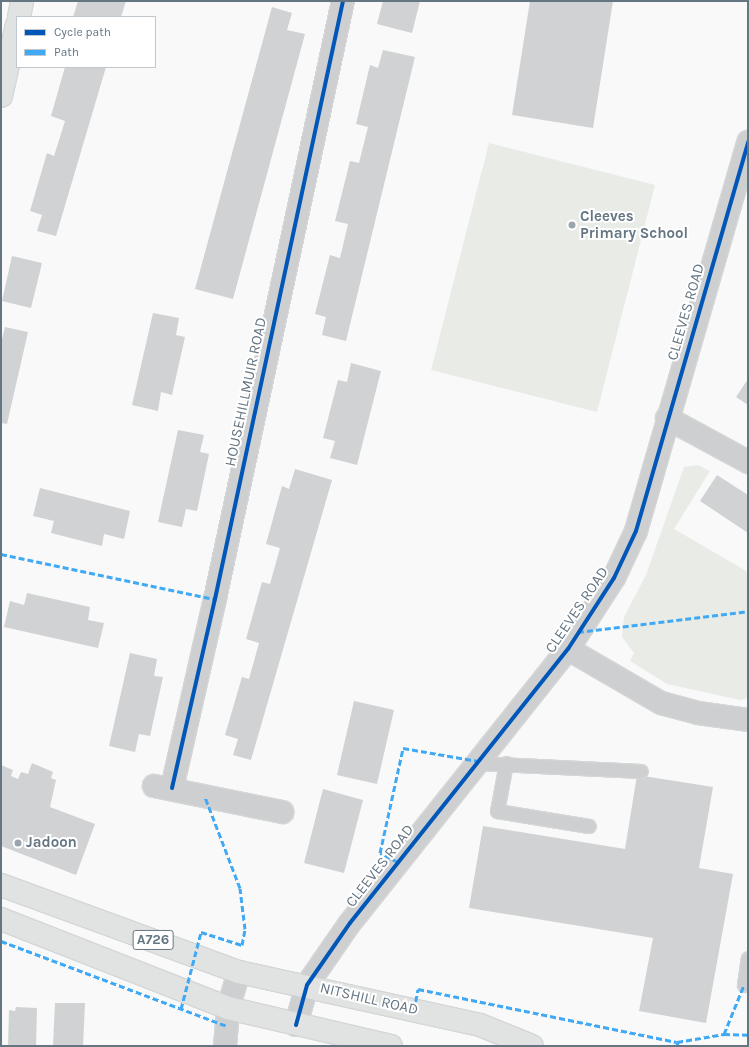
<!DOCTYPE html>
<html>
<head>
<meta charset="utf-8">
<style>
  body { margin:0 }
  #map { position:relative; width:749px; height:1047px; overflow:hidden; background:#f9f9f9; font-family:Karla,sans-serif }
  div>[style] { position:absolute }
  .green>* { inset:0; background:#e8ebe6 }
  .building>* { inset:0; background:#d0d2d3 }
  .roads { filter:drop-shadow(1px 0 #d5d6d7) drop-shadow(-1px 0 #d5d6d7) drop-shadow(0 1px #d5d6d7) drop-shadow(0 -1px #d5d6d7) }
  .lane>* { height:13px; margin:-6.5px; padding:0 6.5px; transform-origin:6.5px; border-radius:6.5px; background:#cecfd0 }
  .street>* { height:22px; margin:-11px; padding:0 11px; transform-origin:11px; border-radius:11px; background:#cecfd0 }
  .secondary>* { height:22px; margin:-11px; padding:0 11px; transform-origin:11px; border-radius:11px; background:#e1e2e2 }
  .primary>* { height:22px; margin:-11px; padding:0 11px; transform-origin:11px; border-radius:11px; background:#e1e2e2 }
  .quiet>* { height:3px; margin-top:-1.5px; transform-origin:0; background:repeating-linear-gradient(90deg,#3fa9f5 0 6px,transparent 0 9px) }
  .cycleway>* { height:4px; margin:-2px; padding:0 2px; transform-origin:2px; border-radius:2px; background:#0057b8 }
  .dots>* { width:11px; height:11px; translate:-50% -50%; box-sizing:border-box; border:2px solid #fff; border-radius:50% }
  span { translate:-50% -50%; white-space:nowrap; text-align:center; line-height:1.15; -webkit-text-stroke:4px #fff; paint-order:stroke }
  .shield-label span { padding:1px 3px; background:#fff; border:1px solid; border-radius:3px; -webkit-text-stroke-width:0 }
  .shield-label { font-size:14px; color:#657683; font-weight:700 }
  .poi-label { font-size:15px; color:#657683; font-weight:700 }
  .left { translate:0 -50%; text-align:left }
  .street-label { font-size:15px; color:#657683 }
  .frame { position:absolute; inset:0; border:2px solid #657683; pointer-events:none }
  .legend { position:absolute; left:16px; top:16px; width:140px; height:52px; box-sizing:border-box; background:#fff; border:1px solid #c1c8cd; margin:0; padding:5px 7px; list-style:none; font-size:12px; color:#657683 }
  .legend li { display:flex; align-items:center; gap:8px; height:20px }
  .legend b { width:20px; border:1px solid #c1c8cd }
</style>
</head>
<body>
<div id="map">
  <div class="green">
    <i style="clip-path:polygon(489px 143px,655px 185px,597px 412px,431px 370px)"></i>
    <i style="clip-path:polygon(698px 465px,710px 471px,674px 529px,748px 572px,748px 698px,740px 700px,667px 684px,630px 661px,634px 653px,622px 637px,624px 617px,646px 575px,684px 467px)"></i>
  </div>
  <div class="building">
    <i style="clip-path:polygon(78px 1px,126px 1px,121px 17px,73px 17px)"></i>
    <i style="clip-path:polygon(383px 1px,420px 1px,412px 33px,377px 24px)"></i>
    <i style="clip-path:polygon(530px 1px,613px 1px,593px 128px,512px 115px)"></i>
    <i style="clip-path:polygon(272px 7px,292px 13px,287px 30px,305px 34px,233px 299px,195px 289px)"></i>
    <i style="clip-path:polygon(383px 50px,415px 57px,346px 341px,322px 335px,326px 317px,315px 314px,330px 255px,340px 258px,348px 224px,335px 221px,350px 161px,359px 163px,368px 127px,356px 124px,370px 65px,378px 68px)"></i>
    <i style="clip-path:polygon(65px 67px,106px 67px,56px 236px,37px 231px,42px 215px,30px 211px,47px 153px,54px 156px,65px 121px,51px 116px)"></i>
    <i style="clip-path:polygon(12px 256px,42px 263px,31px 308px,2px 301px)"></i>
    <i style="clip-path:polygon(153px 313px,179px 318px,176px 335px,185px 337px,172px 395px,161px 392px,158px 411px,132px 405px)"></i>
    <i style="clip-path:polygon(5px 327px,28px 332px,7px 424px,1px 423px,1px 343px)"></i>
    <i style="clip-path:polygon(351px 363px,381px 371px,357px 465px,330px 458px,335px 441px,323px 438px,338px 380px,347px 382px)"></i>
    <i style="clip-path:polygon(748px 379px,748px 405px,736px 397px)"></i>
    <i style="clip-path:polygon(178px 430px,204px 435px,200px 452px,209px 454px,197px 511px,186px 509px,182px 527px,158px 522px)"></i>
    <i style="clip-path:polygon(295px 469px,332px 480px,251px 760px,233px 755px,238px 739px,225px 735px,242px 677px,249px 679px,259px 643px,246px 639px,262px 582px,270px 584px,280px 548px,266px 544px,282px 486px,289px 489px)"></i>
    <i style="clip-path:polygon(717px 475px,748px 495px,748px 533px,700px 501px)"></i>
    <i style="clip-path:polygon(40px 488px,130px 511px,124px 539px,104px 534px,102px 546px,51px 533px,54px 521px,33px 516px)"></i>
    <i style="clip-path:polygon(27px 593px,90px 607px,88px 620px,104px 623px,98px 648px,4px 627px,10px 601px,24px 605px)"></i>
    <i style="clip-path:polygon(130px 653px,157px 659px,154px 676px,163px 677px,150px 736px,139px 734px,135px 752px,109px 746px)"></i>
    <i style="clip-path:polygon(354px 701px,394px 710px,377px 784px,337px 775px)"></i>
    <i style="clip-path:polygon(32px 763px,53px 772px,51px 778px,56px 780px,50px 807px,95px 824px,76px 875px,1px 846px,1px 765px,13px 770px,11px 776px,18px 779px,21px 772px,28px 774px)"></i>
    <i style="clip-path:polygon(637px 775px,713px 787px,699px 868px,733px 874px,706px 1023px,639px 1011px,653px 938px,469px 908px,483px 826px,625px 849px)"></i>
    <i style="clip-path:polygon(323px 789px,363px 800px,344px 873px,304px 863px)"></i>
    <i style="clip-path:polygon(55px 1003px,85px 1003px,83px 1046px,53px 1046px)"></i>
    <i style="clip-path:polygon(16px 1007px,37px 1008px,36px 1046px,8px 1046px,9px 1010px,15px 1011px)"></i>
  </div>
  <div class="roads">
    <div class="lane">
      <i style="left:477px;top:763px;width:164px;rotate:2.8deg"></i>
      <i style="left:506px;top:763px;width:49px;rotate:100.6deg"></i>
      <i style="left:497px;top:811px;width:93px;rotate:9.3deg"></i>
      <i style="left:744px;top:985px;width:27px;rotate:-82deg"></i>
    </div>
    <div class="street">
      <i style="left:667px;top:418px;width:92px;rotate:28.5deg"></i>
      <i style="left:568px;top:649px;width:108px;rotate:30.1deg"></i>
      <i style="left:661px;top:703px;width:38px;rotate:15deg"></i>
      <i style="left:698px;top:713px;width:50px;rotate:8deg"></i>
      <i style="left:154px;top:786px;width:131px;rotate:11.5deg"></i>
      <i style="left:172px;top:788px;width:194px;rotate:-77.2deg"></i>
      <i style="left:215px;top:599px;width:612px;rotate:-77.92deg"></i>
      <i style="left:296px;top:1025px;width:41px;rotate:-74.6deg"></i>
      <i style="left:307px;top:985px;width:75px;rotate:-55.3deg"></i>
      <i style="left:350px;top:923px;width:350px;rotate:-51.5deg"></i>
      <i style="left:568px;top:649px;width:85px;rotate:-57.1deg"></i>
      <i style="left:614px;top:578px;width:52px;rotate:-64.9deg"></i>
      <i style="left:636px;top:531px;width:405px;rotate:-73.9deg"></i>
      <i style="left:225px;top:1046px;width:38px;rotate:-85deg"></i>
      <i style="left:228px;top:1008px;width:38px;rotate:-73deg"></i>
    </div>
    <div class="secondary">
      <i style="left:19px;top:17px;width:16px;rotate:-79deg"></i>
      <i style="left:1px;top:96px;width:73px;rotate:-77.3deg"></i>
    </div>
    <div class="primary">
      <i style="left:1px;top:885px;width:253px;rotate:20.1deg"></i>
      <i style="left:239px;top:972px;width:247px;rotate:12.4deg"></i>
      <i style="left:480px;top:1025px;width:56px;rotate:22deg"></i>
      <i style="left:1px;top:919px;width:244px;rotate:21.4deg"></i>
      <i style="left:228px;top:1008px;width:167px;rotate:13.1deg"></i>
    </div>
  </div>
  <div class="quiet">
    <i style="left:1px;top:554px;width:219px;rotate:11.9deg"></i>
    <i style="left:578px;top:632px;width:171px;rotate:-7deg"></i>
    <i style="left:398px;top:862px;width:20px;rotate:-153deg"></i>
    <i style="left:380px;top:853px;width:107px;rotate:-77.6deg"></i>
    <i style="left:403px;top:748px;width:76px;rotate:9.8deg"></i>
    <i style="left:1px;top:941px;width:241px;rotate:20.6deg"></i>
    <i style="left:181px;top:1009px;width:80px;rotate:-75.4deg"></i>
    <i style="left:201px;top:932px;width:43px;rotate:17.6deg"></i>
    <i style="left:242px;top:945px;width:16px;rotate:-79deg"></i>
    <i style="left:245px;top:929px;width:41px;rotate:-97deg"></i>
    <i style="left:240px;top:888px;width:97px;rotate:-111deg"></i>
    <i style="left:414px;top:1010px;width:21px;rotate:-79deg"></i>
    <i style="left:418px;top:989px;width:264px;rotate:11.6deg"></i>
    <i style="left:724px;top:1034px;width:24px;rotate:2deg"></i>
    <i style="left:678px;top:1046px;width:4px;rotate:-104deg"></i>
    <i style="left:677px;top:1042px;width:48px;rotate:-9.7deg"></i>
    <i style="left:724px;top:1034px;width:53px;rotate:-67.8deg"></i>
  </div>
  <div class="cycleway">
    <i style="left:172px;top:788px;width:194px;rotate:-77.2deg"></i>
    <i style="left:215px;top:599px;width:612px;rotate:-77.92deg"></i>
    <i style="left:296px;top:1025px;width:41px;rotate:-74.6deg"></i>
    <i style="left:307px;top:985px;width:75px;rotate:-55.3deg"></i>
    <i style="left:350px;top:923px;width:350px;rotate:-51.5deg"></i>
    <i style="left:568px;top:649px;width:85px;rotate:-57.1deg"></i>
    <i style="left:614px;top:578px;width:52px;rotate:-64.9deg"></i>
    <i style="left:636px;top:531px;width:405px;rotate:-73.9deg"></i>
  </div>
  <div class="dots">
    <i style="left:572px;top:225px;background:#99a4ac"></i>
    <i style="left:18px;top:843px;background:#99a4ac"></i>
  </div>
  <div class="shield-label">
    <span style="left:153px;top:940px">A726</span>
  </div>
  <div class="poi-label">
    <span class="left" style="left:580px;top:225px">Cleeves<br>Primary School</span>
    <span class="left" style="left:26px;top:843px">Jadoon</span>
  </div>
  <div class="street-label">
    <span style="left:686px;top:312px;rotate:-74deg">CLEEVES ROAD</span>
    <span style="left:246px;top:392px;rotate:-78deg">HOUSEHILLMUIR ROAD</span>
    <span style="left:577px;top:610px;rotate:-56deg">CLEEVES ROAD</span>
    <span style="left:380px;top:866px;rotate:-52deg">CLEEVES ROAD</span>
    <span style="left:369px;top:999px;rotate:13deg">NITSHILL ROAD</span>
  </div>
  <div class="frame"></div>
  <ul class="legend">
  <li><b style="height:5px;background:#0057b8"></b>Cycle path</li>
  <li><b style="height:5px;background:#3fa9f5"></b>Path</li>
  </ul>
</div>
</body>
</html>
